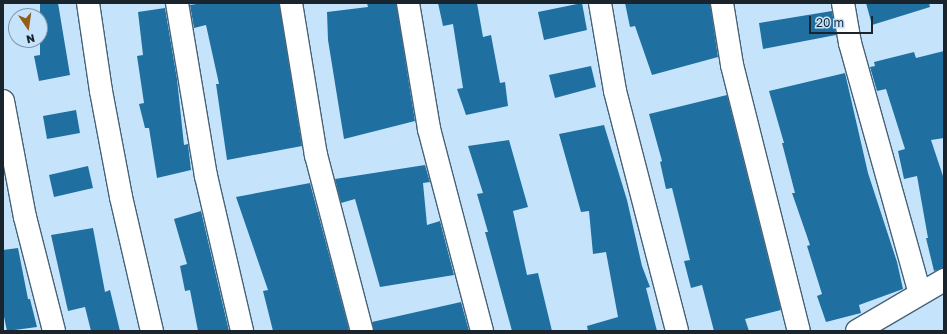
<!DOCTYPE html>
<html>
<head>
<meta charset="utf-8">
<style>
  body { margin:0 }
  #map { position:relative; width:947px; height:334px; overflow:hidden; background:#c5e4fb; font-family:"Golos Text",sans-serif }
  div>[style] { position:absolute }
  .building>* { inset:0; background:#1f70a0 }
  .roads { filter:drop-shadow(1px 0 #466276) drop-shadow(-1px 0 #466276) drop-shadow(0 1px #466276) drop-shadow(0 -1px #466276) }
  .minor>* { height:22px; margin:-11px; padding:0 11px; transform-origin:11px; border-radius:11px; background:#fff }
  .tertiary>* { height:22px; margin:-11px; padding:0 11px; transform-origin:11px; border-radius:11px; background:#fff }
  span { translate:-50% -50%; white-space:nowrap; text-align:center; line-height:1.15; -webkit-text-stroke:4px #c5e4fb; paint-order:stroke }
  .frame { position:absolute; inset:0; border:4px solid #19242d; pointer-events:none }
  .north { position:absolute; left:8px; top:8px; width:40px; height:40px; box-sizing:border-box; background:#c5e4fb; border:1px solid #8097a9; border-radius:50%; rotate:167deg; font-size:11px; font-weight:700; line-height:16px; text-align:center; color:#19242d }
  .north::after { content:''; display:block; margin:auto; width:14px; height:18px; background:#945e14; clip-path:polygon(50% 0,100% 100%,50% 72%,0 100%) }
  .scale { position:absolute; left:809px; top:16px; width:64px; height:18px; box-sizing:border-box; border:2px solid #19242d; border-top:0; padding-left:5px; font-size:12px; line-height:14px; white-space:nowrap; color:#19242d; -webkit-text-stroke:3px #c5e4fb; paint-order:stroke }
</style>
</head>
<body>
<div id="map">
  <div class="building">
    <i style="clip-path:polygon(40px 3px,58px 3px,70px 75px,39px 81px,34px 56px,40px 55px)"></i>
    <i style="clip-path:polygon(203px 3px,279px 3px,302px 146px,227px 160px,216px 84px,219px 84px,206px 25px,194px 28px,190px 5px)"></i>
    <i style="clip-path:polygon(367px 3px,396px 3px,415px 121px,344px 139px,328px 40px,327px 12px,368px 7px)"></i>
    <i style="clip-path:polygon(438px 3px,477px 3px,483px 37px,491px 35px,500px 83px,505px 82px,508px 106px,466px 115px,457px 89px,463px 88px,453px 24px,443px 26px)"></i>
    <i style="clip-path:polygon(582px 3px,587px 30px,544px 40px,538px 12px)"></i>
    <i style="clip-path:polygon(625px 3px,710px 3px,718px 57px,652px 75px,635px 26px,630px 27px)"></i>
    <i style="clip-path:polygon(866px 3px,929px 3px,930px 7px,872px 25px)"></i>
    <i style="clip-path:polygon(165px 8px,177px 79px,184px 145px,188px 144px,191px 170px,157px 178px,149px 128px,145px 128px,139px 104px,144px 103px,137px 56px,143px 55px,138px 12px)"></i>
    <i style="clip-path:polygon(832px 11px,836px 35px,763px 49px,759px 23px)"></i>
    <i style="clip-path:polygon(944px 51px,944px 138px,931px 140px,944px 179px,944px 268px,934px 271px,926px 238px,928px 238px,917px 176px,904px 179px,898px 151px,905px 149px,886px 89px,877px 91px,870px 67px,875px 66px,874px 62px,914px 52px,916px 58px)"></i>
    <i style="clip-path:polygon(591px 66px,596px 87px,555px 98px,549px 75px)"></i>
    <i style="clip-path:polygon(845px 73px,868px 173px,897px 262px,903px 289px,859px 305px,861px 313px,826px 322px,817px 296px,822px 294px,807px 246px,810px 245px,792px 193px,795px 193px,782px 143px,784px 143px,769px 91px)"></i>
    <i style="clip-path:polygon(727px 95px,781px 310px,745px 319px,749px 331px,714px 331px,702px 285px,691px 288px,684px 261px,690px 260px,672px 188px,666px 189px,660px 162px,662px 161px,649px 114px)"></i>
    <i style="clip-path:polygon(76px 110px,80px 133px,47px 139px,43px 116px)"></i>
    <i style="clip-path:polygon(604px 125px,627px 200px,642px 266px,650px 287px,646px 288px,657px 331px,588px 331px,587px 326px,618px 317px,606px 252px,593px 254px,589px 211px,581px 212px,559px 134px)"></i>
    <i style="clip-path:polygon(509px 140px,528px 207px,513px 211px,527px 275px,538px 273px,552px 331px,512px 331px,485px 232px,488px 232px,477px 194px,483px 193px,468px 146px)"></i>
    <i style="clip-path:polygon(425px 165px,430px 182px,423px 183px,427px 225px,440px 221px,454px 275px,380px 287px,355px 199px,341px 203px,335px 179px)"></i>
    <i style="clip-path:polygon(88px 166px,93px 188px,54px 197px,49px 175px)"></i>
    <i style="clip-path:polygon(310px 183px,348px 326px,349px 331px,273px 331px,263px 291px,268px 290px,236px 197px)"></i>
    <i style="clip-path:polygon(201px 211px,229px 331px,198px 331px,190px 290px,185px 291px,180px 266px,187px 264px,174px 219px)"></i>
    <i style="clip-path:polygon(93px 228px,105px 292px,110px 290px,120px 331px,91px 331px,85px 307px,68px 311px,51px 235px)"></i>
    <i style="clip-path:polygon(18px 248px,28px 299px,30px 299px,37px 327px,7px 331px,3px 312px,3px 250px)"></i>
    <i style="clip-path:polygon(461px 302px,469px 331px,374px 331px,372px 322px)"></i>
  </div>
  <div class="roads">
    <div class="minor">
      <i style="left:177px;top:3px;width:175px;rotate:80.5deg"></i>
      <i style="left:206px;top:176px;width:159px;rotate:76.9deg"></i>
      <i style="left:291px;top:3px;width:154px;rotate:80.7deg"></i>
      <i style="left:316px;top:155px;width:182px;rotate:75.4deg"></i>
      <i style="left:408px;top:3px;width:128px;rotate:80.5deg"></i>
      <i style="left:429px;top:129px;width:209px;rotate:75.3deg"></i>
      <i style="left:600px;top:3px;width:89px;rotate:80.3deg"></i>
      <i style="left:615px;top:91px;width:248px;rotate:75.5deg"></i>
      <i style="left:722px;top:3px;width:63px;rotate:80.8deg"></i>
      <i style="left:732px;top:65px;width:274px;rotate:75.9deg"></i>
      <i style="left:843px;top:3px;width:41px;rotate:80.1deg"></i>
      <i style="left:850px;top:43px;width:260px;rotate:74.4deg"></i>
      <i style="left:3px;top:101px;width:118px;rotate:79.3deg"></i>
      <i style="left:25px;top:217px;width:118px;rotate:75.7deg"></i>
      <i style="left:857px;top:331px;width:101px;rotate:-30.4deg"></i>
    </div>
    <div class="tertiary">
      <i style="left:88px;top:3px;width:89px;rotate:81.6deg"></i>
      <i style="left:101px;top:91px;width:108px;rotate:79.3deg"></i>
      <i style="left:121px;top:197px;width:138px;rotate:77deg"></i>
    </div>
  </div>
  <div class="frame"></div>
  <div class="north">N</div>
  <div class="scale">20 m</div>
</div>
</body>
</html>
